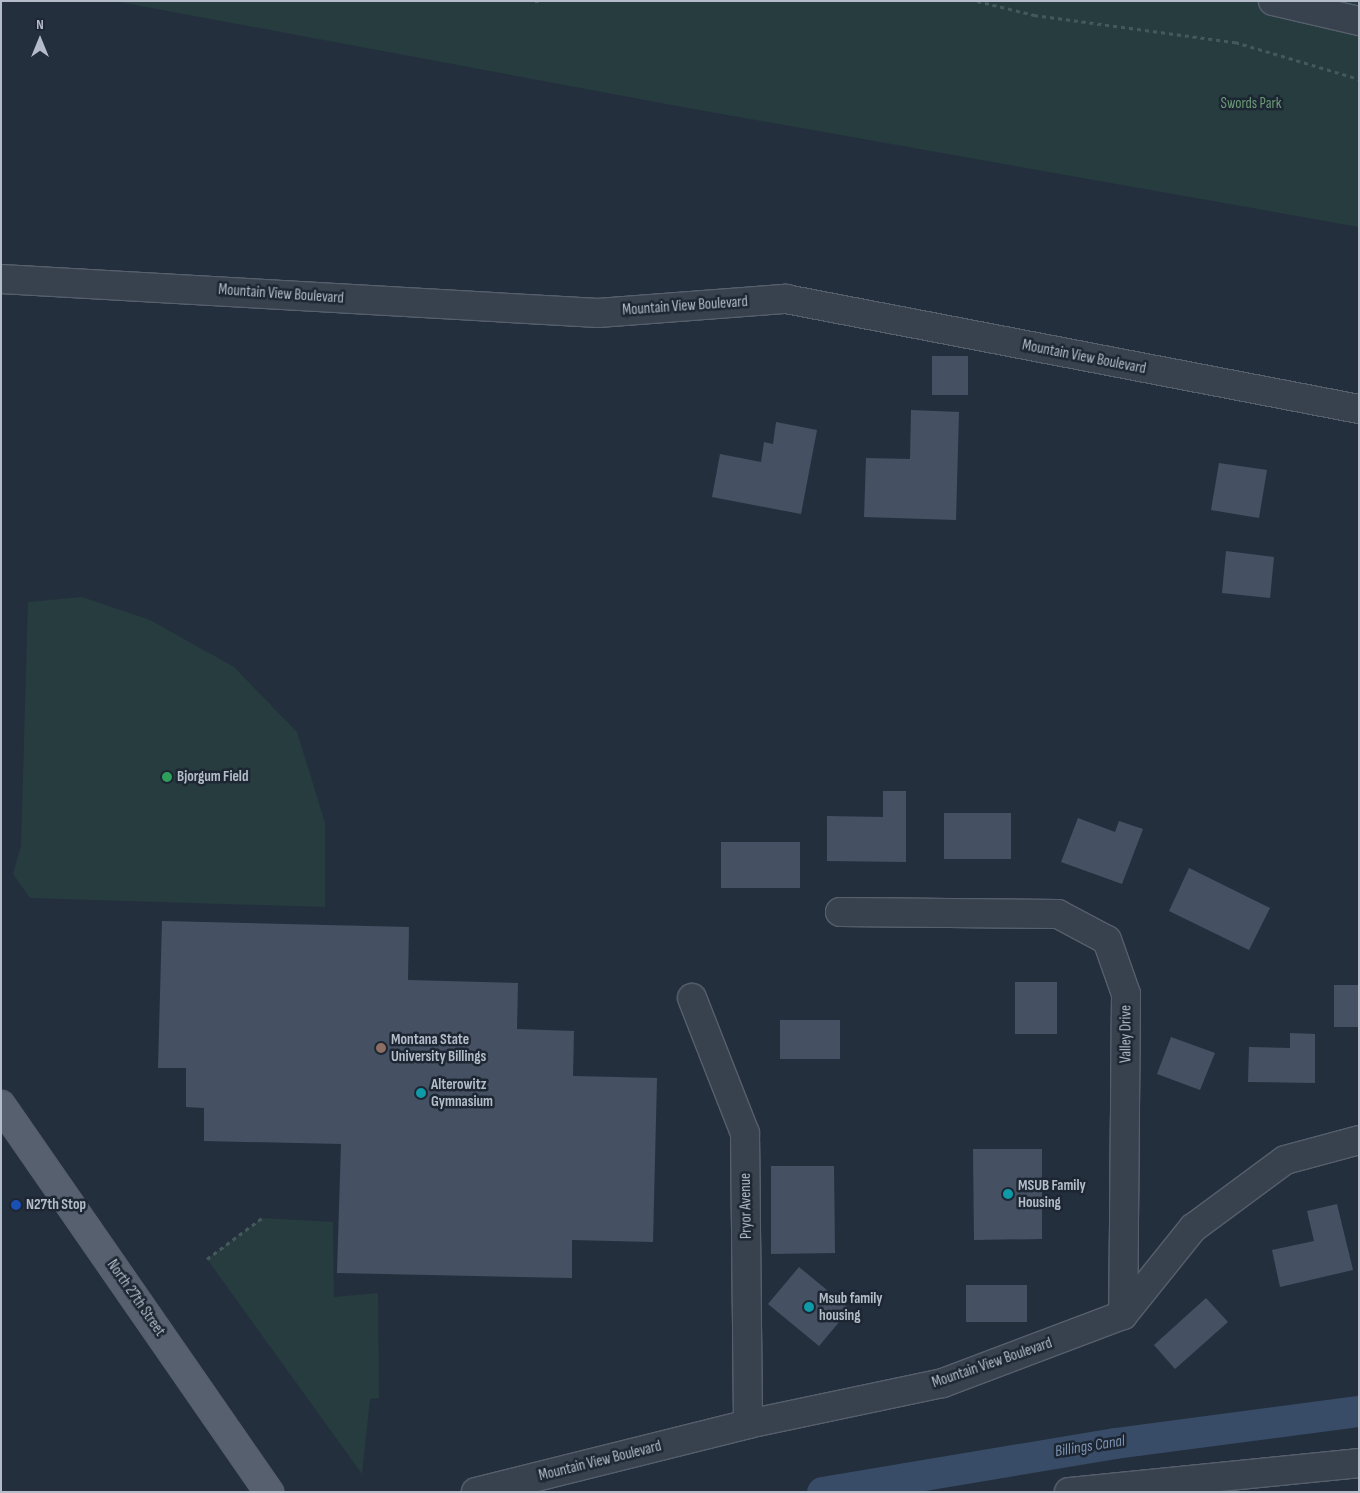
<!DOCTYPE html>
<html>
<head>
<meta charset="utf-8">
<style>
  body { margin:0 }
  #map { position:relative; width:1360px; height:1493px; overflow:hidden; background:#242f3e; font-family:"Sofia Sans Condensed",sans-serif }
  div>[style] { position:absolute }
  .green>* { inset:0; background:#263c3f }
  .canal>* { height:31px; margin:-15.5px; padding:0 15.5px; transform-origin:15.5px; border-radius:15.5px; background:#394c67 }
  .building>* { inset:0; background:#455162 }
  .path>* { height:3px; margin-top:-1.5px; transform-origin:0; background:repeating-linear-gradient(90deg,#44595c 0 4px,transparent 0 8px) }
  .roads { filter:drop-shadow(1px 0 #565f6c) drop-shadow(-1px 0 #565f6c) drop-shadow(0 1px #565f6c) drop-shadow(0 -1px #565f6c) }
  .minor>* { height:28px; margin:-14px; padding:0 14px; transform-origin:14px; border-radius:14px; background:#38414e }
  .major>* { height:28px; margin:-14px; padding:0 14px; transform-origin:14px; border-radius:14px; background:#56606e }
  .dots>* { width:14px; height:14px; translate:-50% -50%; box-sizing:border-box; border:2px solid #1d2633; border-radius:50% }
  span { translate:-50% -50%; white-space:nowrap; text-align:center; line-height:1.15; -webkit-text-stroke:5px #1d2633; paint-order:stroke }
  .park-label { font-size:15px; color:#6b9a76 }
  .street-label { font-size:15px; color:#b4bcc9 }
  .poi-label { font-size:15px; color:#b4bcc9; font-weight:700 }
  .left { translate:0 -50%; text-align:left }
  .water-label { font-size:16px; color:#7c92b1; font-style:italic }
  .frame { position:absolute; inset:0; border:2px solid #b4bcc9; pointer-events:none }
  .north { position:absolute; left:15px; top:15px; width:50px; height:50px; -webkit-text-stroke:4px #1d2633; paint-order:stroke; rotate:0deg; font-size:14px; font-weight:700; line-height:20px; text-align:center; color:#b4bcc9 }
  .north::after { content:''; display:block; margin:auto; width:18px; height:22px; background:#b4bcc9; clip-path:polygon(50% 0,100% 100%,50% 72%,0 100%) }
</style>
</head>
<body>
<div id="map">
  <div class="green">
    <i style="clip-path:polygon(114px 1px,1359px 1px,1359px 227px,688px 108px)"></i>
    <i style="clip-path:polygon(82px 597px,150px 620px,234px 667px,297px 732px,325px 823px,325px 907px,30px 898px,13px 874px,21px 846px,28px 602px)"></i>
    <i style="clip-path:polygon(262px 1218px,333px 1222px,334px 1297px,378px 1293px,379px 1398px,370px 1399px,362px 1474px,207px 1259px)"></i>
  </div>
  <div class="canal">
    <i style="left:822px;top:1492px;width:297px;rotate:-9.5deg"></i>
    <i style="left:1115px;top:1443px;width:246px;rotate:-7.5deg"></i>
  </div>
  <div class="building">
    <i style="clip-path:polygon(932px 356px,968px 356px,968px 395px,932px 395px)"></i>
    <i style="clip-path:polygon(911px 410px,959px 412px,956px 520px,864px 517px,866px 458px,910px 459px)"></i>
    <i style="clip-path:polygon(776px 422px,817px 430px,801px 514px,712px 497px,720px 454px,761px 462px,764px 442px,773px 444px)"></i>
    <i style="clip-path:polygon(1219px 463px,1267px 470px,1259px 518px,1211px 510px)"></i>
    <i style="clip-path:polygon(1226px 551px,1274px 557px,1270px 598px,1222px 593px)"></i>
    <i style="clip-path:polygon(883px 791px,906px 791px,906px 862px,827px 861px,827px 816px,883px 817px)"></i>
    <i style="clip-path:polygon(944px 813px,1011px 813px,1011px 859px,944px 859px)"></i>
    <i style="clip-path:polygon(1078px 818px,1115px 832px,1119px 821px,1143px 829px,1122px 884px,1061px 862px)"></i>
    <i style="clip-path:polygon(721px 842px,800px 842px,800px 888px,721px 888px)"></i>
    <i style="clip-path:polygon(1189px 868px,1270px 908px,1249px 950px,1169px 911px)"></i>
    <i style="clip-path:polygon(162px 921px,409px 927px,408px 980px,518px 983px,517px 1029px,574px 1031px,573px 1076px,657px 1078px,653px 1242px,572px 1240px,572px 1278px,337px 1273px,341px 1144px,204px 1141px,204px 1108px,186px 1107px,186px 1068px,158px 1068px)"></i>
    <i style="clip-path:polygon(1015px 982px,1057px 982px,1057px 1034px,1015px 1034px)"></i>
    <i style="clip-path:polygon(1334px 985px,1359px 985px,1359px 1027px,1334px 1027px)"></i>
    <i style="clip-path:polygon(780px 1020px,840px 1020px,840px 1059px,780px 1059px)"></i>
    <i style="clip-path:polygon(1290px 1033px,1315px 1034px,1315px 1083px,1248px 1082px,1249px 1047px,1290px 1048px)"></i>
    <i style="clip-path:polygon(1171px 1037px,1215px 1053px,1200px 1090px,1157px 1074px)"></i>
    <i style="clip-path:polygon(973px 1149px,1042px 1149px,1042px 1239px,974px 1240px)"></i>
    <i style="clip-path:polygon(771px 1166px,834px 1166px,835px 1253px,771px 1254px)"></i>
    <i style="clip-path:polygon(1337px 1204px,1353px 1270px,1280px 1287px,1272px 1250px,1314px 1241px,1307px 1211px)"></i>
    <i style="clip-path:polygon(799px 1267px,850px 1309px,819px 1346px,768px 1304px)"></i>
    <i style="clip-path:polygon(966px 1285px,1027px 1285px,1027px 1322px,966px 1322px)"></i>
    <i style="clip-path:polygon(1206px 1298px,1228px 1322px,1175px 1369px,1154px 1345px)"></i>
  </div>
  <div class="path">
    <i style="left:535px;top:1px;width:4px"></i>
    <i style="left:977px;top:1px;width:59px;rotate:13.8deg"></i>
    <i style="left:1034px;top:15px;width:203px;rotate:7.7deg"></i>
    <i style="left:1235px;top:42px;width:129px;rotate:16.6deg"></i>
    <i style="left:207px;top:1259px;width:69px;rotate:-36.7deg"></i>
  </div>
  <div class="roads">
    <div class="minor">
      <i style="left:1273px;top:1px;width:88px;rotate:13.1deg"></i>
      <i style="left:1px;top:279px;width:598px;rotate:3.26deg"></i>
      <i style="left:598px;top:313px;width:189px;rotate:-4.3deg"></i>
      <i style="left:786px;top:299px;width:583px;rotate:10.87deg"></i>
      <i style="left:840px;top:912px;width:218px;rotate:0.5deg"></i>
      <i style="left:1058px;top:914px;width:55px;rotate:28deg"></i>
      <i style="left:1107px;top:940px;width:57px;rotate:70.6deg"></i>
      <i style="left:1126px;top:994px;width:321px;rotate:90.5deg"></i>
      <i style="left:692px;top:998px;width:145px;rotate:68.6deg"></i>
      <i style="left:745px;top:1133px;width:291px;rotate:89.4deg"></i>
      <i style="left:476px;top:1492px;width:280px;rotate:-14deg"></i>
      <i style="left:748px;top:1424px;width:199px;rotate:-11.9deg"></i>
      <i style="left:943px;top:1383px;width:192px;rotate:-20.7deg"></i>
      <i style="left:1123px;top:1315px;width:112px;rotate:-51.2deg"></i>
      <i style="left:1193px;top:1228px;width:114px;rotate:-36.5deg"></i>
      <i style="left:1285px;top:1160px;width:77px;rotate:-15.1deg"></i>
      <i style="left:1069px;top:1492px;width:291px;rotate:-5.7deg"></i>
    </div>
    <div class="major">
      <i style="left:1px;top:1105px;width:471px;rotate:55.3deg"></i>
    </div>
  </div>
  <div class="dots">
    <i style="left:167px;top:777px;background:#2e9e5b"></i>
    <i style="left:381px;top:1048px;background:#8d6e63"></i>
    <i style="left:421px;top:1093px;background:#0f9aa8"></i>
    <i style="left:1008px;top:1194px;background:#0f9aa8"></i>
    <i style="left:16px;top:1205px;background:#1a4fb4"></i>
    <i style="left:809px;top:1307px;background:#0f9aa8"></i>
  </div>
  <div class="park-label">
    <span style="left:1251px;top:104px">Swords Park</span>
  </div>
  <div class="street-label">
    <span style="left:281px;top:294px;rotate:4deg">Mountain View Boulevard</span>
    <span style="left:685px;top:306px;rotate:-4deg">Mountain View Boulevard</span>
    <span style="left:1084px;top:357px;rotate:11deg">Mountain View Boulevard</span>
    <span style="left:1126px;top:1034px;rotate:-90deg">Valley Drive</span>
    <span style="left:746px;top:1206px;rotate:-91deg">Pryor Avenue</span>
    <span style="left:136px;top:1298px;rotate:55deg">North 27th Street</span>
    <span style="left:992px;top:1363px;rotate:-19deg">Mountain View Boulevard</span>
    <span style="left:600px;top:1461px;rotate:-14deg">Mountain View Boulevard</span>
  </div>
  <div class="poi-label">
    <span class="left" style="left:177px;top:777px">Bjorgum Field</span>
    <span class="left" style="left:391px;top:1048px">Montana State<br>University Billings</span>
    <span class="left" style="left:431px;top:1093px">Alterowitz<br>Gymnasium</span>
    <span class="left" style="left:1018px;top:1194px">MSUB Family<br>Housing</span>
    <span class="left" style="left:26px;top:1205px">N27th Stop</span>
    <span class="left" style="left:819px;top:1307px">Msub family<br>housing</span>
  </div>
  <div class="water-label">
    <span style="left:1090px;top:1447px;rotate:-9deg">Billings Canal</span>
  </div>
  <div class="frame"></div>
  <div class="north">N</div>
</div>
</body>
</html>
